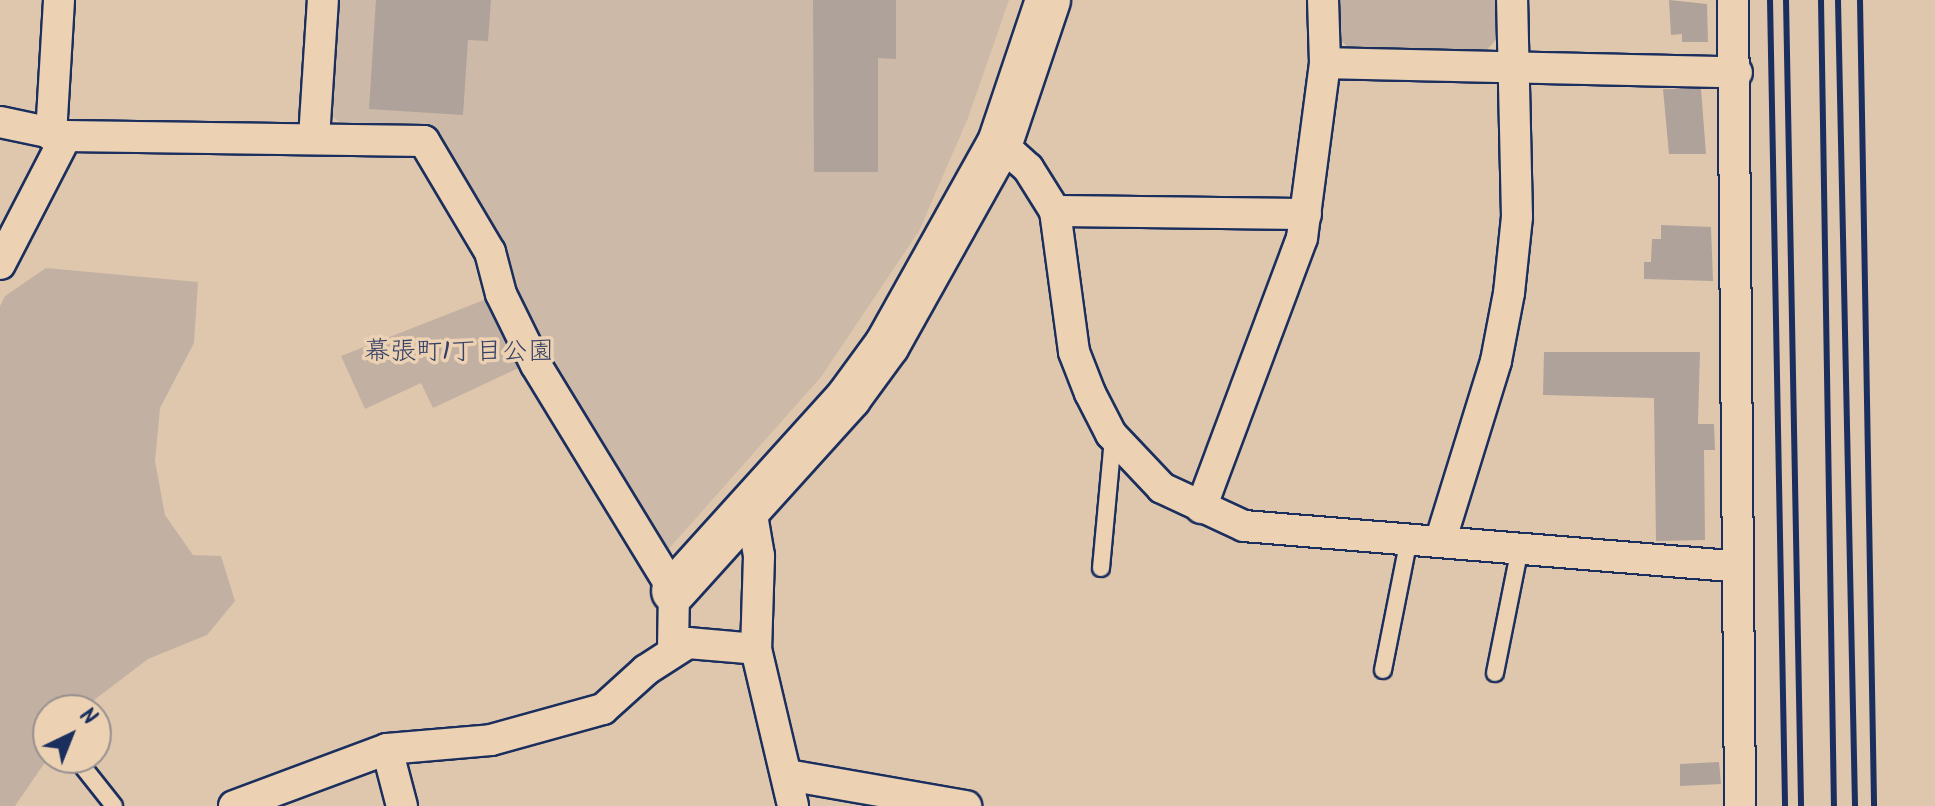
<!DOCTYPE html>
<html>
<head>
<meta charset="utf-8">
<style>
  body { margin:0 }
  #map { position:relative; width:1935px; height:806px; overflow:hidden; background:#dfc7ae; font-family:Kalam,"Klee One",sans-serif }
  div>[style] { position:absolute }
  .built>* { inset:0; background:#cdb9a7 }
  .green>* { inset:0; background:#c2b1a2 }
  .building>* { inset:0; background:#afa29a }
  .roads { filter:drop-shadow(2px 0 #1b2f5e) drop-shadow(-2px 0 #1b2f5e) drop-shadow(0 2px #1b2f5e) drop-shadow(0 -2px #1b2f5e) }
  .lane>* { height:16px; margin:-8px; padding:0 8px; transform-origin:8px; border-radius:8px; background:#ecd1b3 }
  .street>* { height:30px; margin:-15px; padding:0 15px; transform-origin:15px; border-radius:15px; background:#ecd1b3 }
  .secondary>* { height:44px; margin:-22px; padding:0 22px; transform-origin:22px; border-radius:22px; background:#ecd1b3 }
  .rail>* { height:6px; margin:-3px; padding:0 3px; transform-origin:3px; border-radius:3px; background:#1b2f5e }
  span { translate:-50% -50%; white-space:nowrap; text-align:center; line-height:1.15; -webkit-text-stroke:7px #ecd1b3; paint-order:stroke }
  .park-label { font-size:26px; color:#344268 }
  .north { position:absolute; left:32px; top:694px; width:80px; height:80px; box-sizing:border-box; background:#ecd1b3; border:2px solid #989091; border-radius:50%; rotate:43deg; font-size:22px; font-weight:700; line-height:32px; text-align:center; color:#1b2f5e }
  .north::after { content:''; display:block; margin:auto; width:28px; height:36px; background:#1b2f5e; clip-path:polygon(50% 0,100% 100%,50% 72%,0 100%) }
</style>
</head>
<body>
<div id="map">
  <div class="built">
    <i style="clip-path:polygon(337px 0,1009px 0,968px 118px,919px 231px,821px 377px,666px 552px,544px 350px,511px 286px,503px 243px,433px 129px,346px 128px,331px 115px)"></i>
  </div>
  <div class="green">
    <i style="clip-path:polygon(1334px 0,1499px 0,1500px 35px,1486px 51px,1351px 50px,1335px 35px)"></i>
    <i style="clip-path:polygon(46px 268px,198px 282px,194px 343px,160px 408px,155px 461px,165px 515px,193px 555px,221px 556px,235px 601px,207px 635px,148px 659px,81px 710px,48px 710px,48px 758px,15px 806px,0 806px,0 306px,5px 296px)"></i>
    <i style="clip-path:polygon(489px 298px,523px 366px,433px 408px,421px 383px,365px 409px,341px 356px)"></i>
  </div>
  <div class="building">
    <i style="clip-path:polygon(376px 0,491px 0,488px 41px,468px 40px,463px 115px,369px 109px)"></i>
    <i style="clip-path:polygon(813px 0,896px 0,896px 59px,878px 58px,878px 172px,814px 172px)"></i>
    <i style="clip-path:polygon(1669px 0,1707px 4px,1708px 42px,1682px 42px,1682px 34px,1671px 35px)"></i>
    <i style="clip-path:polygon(1663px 89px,1701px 89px,1706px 154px,1669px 154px)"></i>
    <i style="clip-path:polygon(1661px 225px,1711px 227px,1713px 281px,1644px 279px,1644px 262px,1651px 262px,1652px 239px,1661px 239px)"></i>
    <i style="clip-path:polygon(1544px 352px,1700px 352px,1698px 424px,1714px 424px,1715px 450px,1704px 450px,1705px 540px,1656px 541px,1654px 398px,1543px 395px)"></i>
    <i style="clip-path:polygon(1719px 762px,1721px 784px,1680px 786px,1680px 764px)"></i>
  </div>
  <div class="roads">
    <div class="lane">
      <i style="left:1101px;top:568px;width:131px;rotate:-84.7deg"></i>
      <i style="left:1383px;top:670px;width:134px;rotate:-78.8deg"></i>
      <i style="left:1495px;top:673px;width:127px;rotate:-78.7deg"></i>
      <i style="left:76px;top:758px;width:61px;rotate:51.6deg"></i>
    </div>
    <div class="street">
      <i style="left:1733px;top:0;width:806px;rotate:89.5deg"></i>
      <i style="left:1325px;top:63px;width:412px;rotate:1.3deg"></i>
      <i style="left:0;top:122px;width:67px;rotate:12deg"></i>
      <i style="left:66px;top:136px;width:358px;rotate:0.8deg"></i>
      <i style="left:424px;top:141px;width:129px;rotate:59.3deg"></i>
      <i style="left:490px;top:252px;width:43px;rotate:75.3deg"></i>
      <i style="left:501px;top:294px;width:79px;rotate:63.8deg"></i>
      <i style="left:536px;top:365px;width:265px;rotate:58.6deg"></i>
      <i style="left:674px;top:591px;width:59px;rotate:91deg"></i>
      <i style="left:51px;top:135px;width:135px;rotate:-86.6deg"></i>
      <i style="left:314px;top:138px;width:138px;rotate:-86.3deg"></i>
      <i style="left:1000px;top:143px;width:38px;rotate:42deg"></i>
      <i style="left:1028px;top:168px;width:51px;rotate:57.9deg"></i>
      <i style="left:1055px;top:211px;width:142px;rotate:82.3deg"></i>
      <i style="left:1074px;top:352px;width:44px;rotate:68.7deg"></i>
      <i style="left:1090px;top:393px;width:46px;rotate:62.9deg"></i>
      <i style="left:1111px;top:434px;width:74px;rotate:46.6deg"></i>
      <i style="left:1162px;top:488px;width:90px;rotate:24.9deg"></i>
      <i style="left:1244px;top:526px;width:492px;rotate:4.7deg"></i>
      <i style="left:1055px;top:211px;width:251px;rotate:0.7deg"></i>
      <i style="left:0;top:264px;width:144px;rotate:-62.7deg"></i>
      <i style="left:1201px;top:508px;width:288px;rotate:-69.5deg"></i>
      <i style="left:1302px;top:238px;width:177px;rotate:-82.5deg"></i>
      <i style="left:1325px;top:63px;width:63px;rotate:-91.8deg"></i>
      <i style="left:751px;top:509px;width:48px;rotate:80.3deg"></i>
      <i style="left:759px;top:556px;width:93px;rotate:91.8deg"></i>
      <i style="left:756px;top:649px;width:161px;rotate:76.7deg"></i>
      <i style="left:1440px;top:542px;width:189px;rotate:-72.8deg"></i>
      <i style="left:1496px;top:361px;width:69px;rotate:-79.2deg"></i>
      <i style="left:1509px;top:293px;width:76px;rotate:-84deg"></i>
      <i style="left:1517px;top:217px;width:217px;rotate:-91.3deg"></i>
      <i style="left:387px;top:749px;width:59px;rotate:75.3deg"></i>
      <i style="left:788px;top:775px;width:181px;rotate:9.9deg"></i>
      <i style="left:234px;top:806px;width:163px;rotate:-20.4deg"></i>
      <i style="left:387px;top:749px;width:104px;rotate:-4.9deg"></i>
      <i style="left:491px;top:740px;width:116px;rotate:-15.5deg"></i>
      <i style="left:603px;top:709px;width:58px;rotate:-42.2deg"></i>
      <i style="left:646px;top:670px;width:50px;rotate:-32.7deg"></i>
      <i style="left:688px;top:643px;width:68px;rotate:5deg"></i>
    </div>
    <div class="secondary">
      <i style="left:674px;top:591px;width:261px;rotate:-47.9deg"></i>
      <i style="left:849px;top:397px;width:64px;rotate:-53.8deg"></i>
      <i style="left:887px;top:345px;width:231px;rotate:-60.8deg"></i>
      <i style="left:1000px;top:143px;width:151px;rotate:-71.4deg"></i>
    </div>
  </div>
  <div class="rail">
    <i style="left:1770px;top:0;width:806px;rotate:88.93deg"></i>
    <i style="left:1786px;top:0;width:806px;rotate:88.93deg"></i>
    <i style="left:1821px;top:0;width:806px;rotate:89.08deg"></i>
    <i style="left:1838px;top:0;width:806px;rotate:88.79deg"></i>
    <i style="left:1860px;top:0;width:806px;rotate:89deg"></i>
  </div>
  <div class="park-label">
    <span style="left:459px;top:353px">幕張町1丁目公園</span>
  </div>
  <div class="north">N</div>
</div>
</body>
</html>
